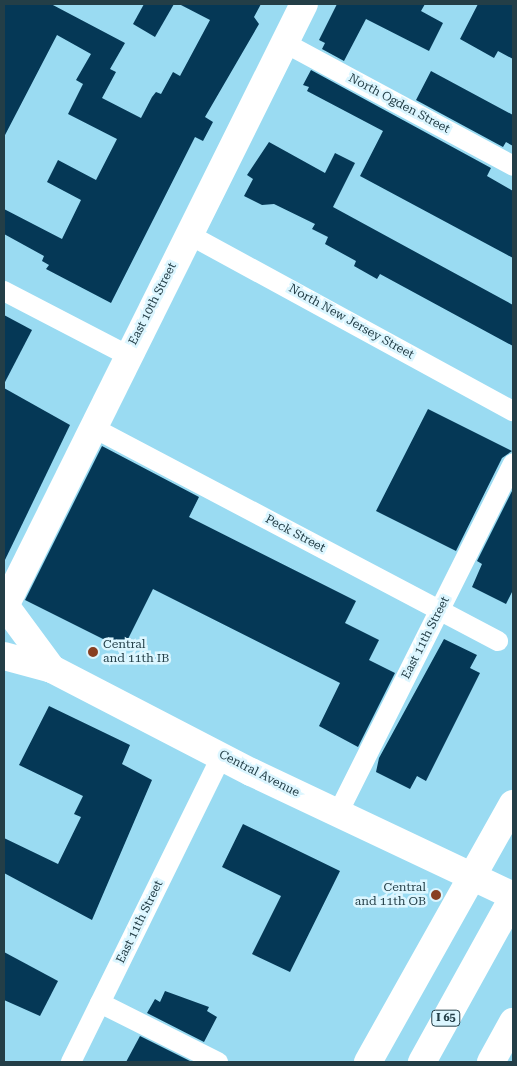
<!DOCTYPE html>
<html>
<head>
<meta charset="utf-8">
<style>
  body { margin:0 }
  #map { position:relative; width:517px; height:1066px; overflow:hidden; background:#9adbf2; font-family:"Roboto Serif",serif }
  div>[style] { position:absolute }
  .building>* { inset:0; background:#053856 }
  .street>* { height:20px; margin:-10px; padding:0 10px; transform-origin:10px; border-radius:10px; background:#fff }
  .secondary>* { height:28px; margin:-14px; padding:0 14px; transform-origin:14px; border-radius:14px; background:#fff }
  .highway>* { height:28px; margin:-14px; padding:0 14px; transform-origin:14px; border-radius:14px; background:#fff }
  .dots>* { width:14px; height:14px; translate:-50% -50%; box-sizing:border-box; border:2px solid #dcf6ff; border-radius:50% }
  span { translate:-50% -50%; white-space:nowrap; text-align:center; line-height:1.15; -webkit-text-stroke:5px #dcf6ff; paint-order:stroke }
  .shield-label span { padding:1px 4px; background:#dcf6ff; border:1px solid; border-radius:4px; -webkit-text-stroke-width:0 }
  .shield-label { font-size:11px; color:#233e47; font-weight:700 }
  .street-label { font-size:12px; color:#233e47 }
  .poi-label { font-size:12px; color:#233e47 }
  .left { translate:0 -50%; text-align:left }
  .right { translate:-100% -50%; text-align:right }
  .frame { position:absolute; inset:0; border:5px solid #233e47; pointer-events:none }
</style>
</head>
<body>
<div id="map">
  <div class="building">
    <i style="clip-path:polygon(4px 4px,51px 4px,125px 43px,110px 69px,116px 72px,102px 98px,141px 118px,152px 97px,156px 92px,161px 94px,173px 72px,180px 76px,210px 20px,179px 4px,261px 4px,254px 17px,259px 24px,205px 117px,213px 122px,203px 141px,195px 137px,111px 303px,46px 269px,49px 265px,42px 261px,44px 256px,4px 234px,4px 209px,62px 239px,81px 200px,47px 182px,58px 160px,96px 180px,117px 139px,68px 114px,83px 84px,76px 80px,91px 54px,57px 35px,4px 137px)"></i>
    <i style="clip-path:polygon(144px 4px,174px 4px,155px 37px,133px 24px)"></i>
    <i style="clip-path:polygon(337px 4px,425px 4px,421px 11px,443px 23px,429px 51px,366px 19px,344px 61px,322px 49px,325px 43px,319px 40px)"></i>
    <i style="clip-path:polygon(478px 4px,513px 4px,513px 59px,498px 51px,494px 58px,460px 39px)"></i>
    <i style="clip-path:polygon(311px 70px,491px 168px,487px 176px,513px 191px,513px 258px,360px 176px,383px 131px,307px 91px,309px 87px,303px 85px)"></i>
    <i style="clip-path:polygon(431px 71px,513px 115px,513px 146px,506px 142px,503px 147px,416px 100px)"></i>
    <i style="clip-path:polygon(269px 142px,325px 173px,335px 153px,355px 163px,333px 207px,513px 305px,513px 346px,380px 274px,377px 279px,354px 266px,356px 261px,325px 244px,328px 237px,312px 229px,315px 224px,274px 204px,262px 205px,244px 196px,253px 179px,247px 175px)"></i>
    <i style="clip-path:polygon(4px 315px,32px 330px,4px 384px)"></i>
    <i style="clip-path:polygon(4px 388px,70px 425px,4px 562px)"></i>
    <i style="clip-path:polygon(428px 409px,512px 451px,502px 458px,456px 551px,376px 511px)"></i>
    <i style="clip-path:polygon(102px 446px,199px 497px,189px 517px,356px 601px,345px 623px,379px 640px,369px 660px,395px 673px,358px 747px,319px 726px,340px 683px,153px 589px,123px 649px,25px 600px)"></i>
    <i style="clip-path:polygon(513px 489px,513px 590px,506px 604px,472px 587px,482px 564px,477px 561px)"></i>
    <i style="clip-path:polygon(444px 639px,477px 655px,470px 668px,480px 673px,426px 781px,417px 776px,410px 789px,376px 772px,379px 758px)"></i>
    <i style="clip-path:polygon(49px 706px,130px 745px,122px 764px,152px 780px,92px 920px,4px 873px,4px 838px,58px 864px,81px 817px,74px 814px,83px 796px,19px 765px)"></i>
    <i style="clip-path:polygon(243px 824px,340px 871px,290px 972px,252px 954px,281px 896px,222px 867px)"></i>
    <i style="clip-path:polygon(4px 952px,58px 981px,40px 1016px,4px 1000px)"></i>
    <i style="clip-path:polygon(165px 991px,209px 1007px,207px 1011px,217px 1017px,204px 1042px,147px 1013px,155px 999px,160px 1002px)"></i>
    <i style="clip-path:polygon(140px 1036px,192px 1062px,126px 1062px)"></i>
  </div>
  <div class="street">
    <i style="left:285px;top:43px;width:259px;rotate:28.3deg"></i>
    <i style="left:188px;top:234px;width:370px;rotate:28.6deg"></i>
    <i style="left:4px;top:291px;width:139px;rotate:27.5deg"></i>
    <i style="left:92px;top:427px;width:459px;rotate:27.8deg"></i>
    <i style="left:338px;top:813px;width:391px;rotate:-63.4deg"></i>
    <i style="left:100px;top:1003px;width:132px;rotate:26.6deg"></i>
    <i style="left:71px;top:1062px;width:342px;rotate:-63.8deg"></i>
  </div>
  <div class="secondary">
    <i style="left:4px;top:604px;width:81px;rotate:53.6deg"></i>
    <i style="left:5px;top:606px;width:672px;rotate:-63.59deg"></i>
    <i style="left:4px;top:656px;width:50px;rotate:15.2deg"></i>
    <i style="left:52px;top:669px;width:224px;rotate:27.4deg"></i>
    <i style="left:251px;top:772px;width:290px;rotate:25.3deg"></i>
  </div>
  <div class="highway">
    <i style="left:368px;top:1062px;width:296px;rotate:-60.7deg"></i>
    <i style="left:422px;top:1062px;width:188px;rotate:-61deg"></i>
    <i style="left:491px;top:1062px;width:46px;rotate:-61.2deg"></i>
  </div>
  <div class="dots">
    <i style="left:93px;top:652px;background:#883f22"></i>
    <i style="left:436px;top:895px;background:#883f22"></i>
  </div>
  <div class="shield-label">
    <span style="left:446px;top:1018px">I 65</span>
  </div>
  <div class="street-label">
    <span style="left:399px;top:104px;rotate:28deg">North Ogden Street</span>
    <span style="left:153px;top:304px;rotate:-63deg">East 10th Street</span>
    <span style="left:351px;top:322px;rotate:29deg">North New Jersey Street</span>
    <span style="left:295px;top:534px;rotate:28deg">Peck Street</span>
    <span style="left:426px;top:638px;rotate:-63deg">East 11th Street</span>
    <span style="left:259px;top:774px;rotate:27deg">Central Avenue</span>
    <span style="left:140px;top:922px;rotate:-64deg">East 11th Street</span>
  </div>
  <div class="poi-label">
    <span class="left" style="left:103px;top:652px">Central<br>and 11th IB</span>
    <span class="right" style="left:426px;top:895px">Central<br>and 11th OB</span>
  </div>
  <div class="frame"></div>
</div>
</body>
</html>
